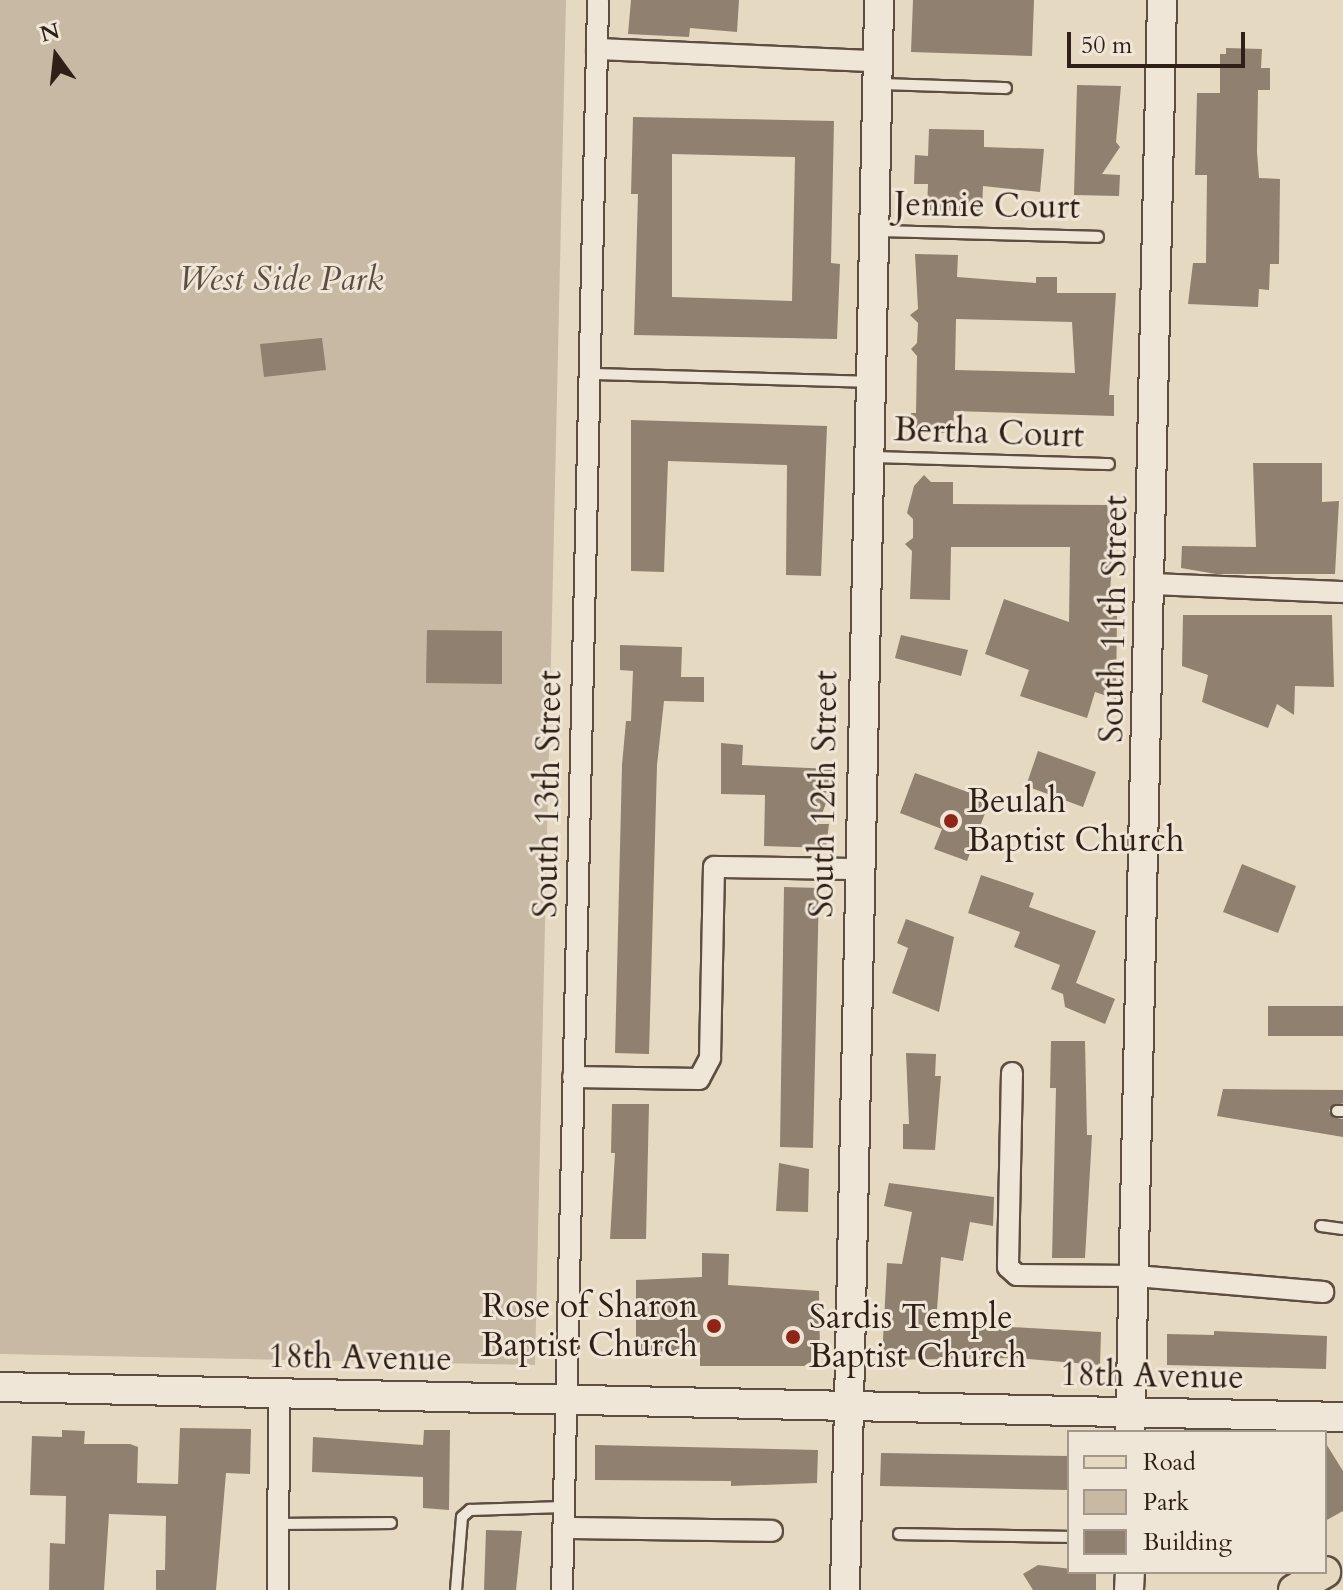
<!DOCTYPE html>
<html>
<head>
<meta charset="utf-8">
<style>
  body { margin:0 }
  #map { position:relative; width:1343px; height:1590px; overflow:hidden; background:#e6d9c1; font-family:Cardo,serif }
  div>[style] { position:absolute }
  .green>* { inset:0; background:#c7b9a4 }
  .building>* { inset:0; background:#8f806f }
  .roads { filter:drop-shadow(2px 0 #5e4e41) drop-shadow(-2px 0 #5e4e41) drop-shadow(0 2px #5e4e41) drop-shadow(0 -2px #5e4e41) }
  .lane>* { height:10px; margin:-5px; padding:0 5px; transform-origin:5px; border-radius:5px; background:#efe6d7 }
  .street>* { height:20px; margin:-10px; padding:0 10px; transform-origin:10px; border-radius:10px; background:#efe6d7 }
  .secondary>* { height:28px; margin:-14px; padding:0 14px; transform-origin:14px; border-radius:14px; background:#efe6d7 }
  .primary>* { height:30px; margin:-15px; padding:0 15px; transform-origin:15px; border-radius:15px; background:#e6d9c1 }
  .dots>* { width:22px; height:22px; translate:-50% -50%; box-sizing:border-box; border:4px solid #efe6d7; border-radius:50% }
  span { translate:-50% -50%; white-space:nowrap; text-align:center; line-height:1.15; -webkit-text-stroke:6px #efe6d7; paint-order:stroke }
  .street-label { font-size:34px; color:#301f16 }
  .park-label { font-size:34px; color:#5d4d41; font-style:italic }
  .poi-label { font-size:34px; color:#301f16 }
  .left { translate:0 -50%; text-align:left }
  .right { translate:-100% -50%; text-align:right }
  .legend { position:absolute; left:1067px; top:1430px; width:260px; height:144px; box-sizing:border-box; background:#efe6d7; border:2px solid #a3968a; margin:0; padding:10px 14px; list-style:none; font-size:24px; color:#301f16 }
  .legend li { display:flex; align-items:center; gap:16px; height:40px }
  .legend b { width:40px; border:2px solid #a3968a }
  .north { position:absolute; left:16px; top:16px; width:80px; height:80px; -webkit-text-stroke:6px #efe6d7; paint-order:stroke; rotate:345deg; font-size:22px; font-weight:700; line-height:32px; text-align:center; color:#301f16 }
  .north::after { content:''; display:block; margin:auto; width:28px; height:36px; background:#301f16; clip-path:polygon(50% 0,100% 100%,50% 72%,0 100%) }
  .scale { position:absolute; left:1067px; top:32px; width:178px; height:36px; box-sizing:border-box; border:4px solid #301f16; border-top:0; padding-left:10px; font-size:24px; line-height:28px; white-space:nowrap; color:#301f16; -webkit-text-stroke:6px #efe6d7; paint-order:stroke }
</style>
</head>
<body>
<div id="map">
  <div class="green">
    <i style="clip-path:polygon(0 0,566px 0,535px 1365px,0 1354px)"></i>
  </div>
  <div class="building">
    <i style="clip-path:polygon(631px 0,739px 0,737px 32px,690px 28px,689px 37px,628px 34px)"></i>
    <i style="clip-path:polygon(913px 0,1034px 0,1032px 56px,911px 52px)"></i>
    <i style="clip-path:polygon(1226px 48px,1262px 49px,1261px 68px,1270px 68px,1270px 90px,1258px 90px,1257px 152px,1259px 178px,1280px 179px,1279px 264px,1270px 264px,1269px 290px,1259px 289px,1258px 307px,1188px 304px,1193px 263px,1206px 263px,1207px 175px,1195px 175px,1197px 93px,1220px 93px,1220px 54px,1226px 54px)"></i>
    <i style="clip-path:polygon(1077px 85px,1121px 86px,1116px 142px,1120px 147px,1102px 174px,1120px 175px,1119px 196px,1074px 195px)"></i>
    <i style="clip-path:polygon(evenodd,633px 117px,834px 121px,831px 263px,840px 264px,837px 339px,634px 335px,638px 194px,631px 194px,633px 117px,672px 154px,795px 157px,792px 301px,672px 297px,672px 154px)"></i>
    <i style="clip-path:polygon(929px 129px,984px 130px,984px 147px,1044px 149px,1040px 192px,983px 186px,982px 211px,927px 210px,928px 184px,914px 184px,915px 155px,928px 156px)"></i>
    <i style="clip-path:polygon(evenodd,915px 254px,958px 255px,957px 277px,1036px 283px,1036px 277px,1057px 277px,1057px 293px,1116px 293px,1109px 395px,1114px 395px,1114px 416px,954px 411px,953px 433px,910px 433px,911px 413px,916px 413px,917px 356px,911px 349px,917px 343px,918px 323px,910px 315px,918px 309px,915px 254px,956px 319px,1072px 322px,1075px 373px,955px 370px,956px 319px)"></i>
    <i style="clip-path:polygon(322px 338px,326px 370px,264px 377px,260px 344px)"></i>
    <i style="clip-path:polygon(631px 420px,827px 426px,821px 576px,786px 575px,787px 465px,668px 461px,664px 572px,631px 571px)"></i>
    <i style="clip-path:polygon(1253px 463px,1322px 463px,1322px 502px,1339px 501px,1335px 574px,1216px 574px,1181px 568px,1182px 546px,1256px 547px)"></i>
    <i style="clip-path:polygon(924px 475px,931px 482px,953px 482px,953px 504px,1107px 505px,1113px 541px,1109px 612px,1117px 614px,1116px 699px,1095px 692px,1087px 718px,1020px 696px,1029px 670px,985px 654px,1004px 599px,1069px 622px,1070px 547px,951px 547px,950px 600px,910px 599px,912px 551px,905px 544px,913px 538px,913px 519px,907px 513px,914px 486px)"></i>
    <i style="clip-path:polygon(1183px 615px,1332px 615px,1334px 687px,1295px 686px,1294px 715px,1277px 704px,1268px 728px,1202px 702px,1208px 675px,1182px 666px)"></i>
    <i style="clip-path:polygon(427px 630px,502px 631px,502px 684px,426px 683px)"></i>
    <i style="clip-path:polygon(901px 635px,968px 650px,961px 676px,895px 658px)"></i>
    <i style="clip-path:polygon(620px 645px,682px 647px,681px 677px,704px 677px,704px 702px,664px 701px,657px 765px,649px 1054px,615px 1053px,622px 765px,626px 721px,631px 721px,633px 671px,620px 670px)"></i>
    <i style="clip-path:polygon(721px 743px,743px 745px,742px 765px,833px 769px,833px 785px,818px 824px,829px 824px,826px 848px,764px 846px,765px 795px,721px 794px)"></i>
    <i style="clip-path:polygon(1038px 751px,1096px 772px,1083px 807px,1026px 786px)"></i>
    <i style="clip-path:polygon(915px 773px,990px 800px,967px 861px,934px 849px,942px 829px,900px 813px)"></i>
    <i style="clip-path:polygon(1242px 864px,1296px 886px,1278px 933px,1223px 912px)"></i>
    <i style="clip-path:polygon(981px 875px,1034px 893px,1029px 907px,1096px 931px,1076px 983px,1115px 999px,1105px 1024px,1065px 1007px,1063px 994px,1051px 989px,1060px 965px,1014px 947px,1020px 932px,968px 913px)"></i>
    <i style="clip-path:polygon(784px 887px,819px 888px,813px 1148px,780px 1147px)"></i>
    <i style="clip-path:polygon(906px 919px,954px 937px,939px 1012px,892px 993px,908px 948px,897px 943px)"></i>
    <i style="clip-path:polygon(1268px 1006px,1343px 1006px,1343px 1036px,1268px 1036px)"></i>
    <i style="clip-path:polygon(1051px 1041px,1085px 1041px,1087px 1135px,1092px 1135px,1085px 1258px,1052px 1258px,1056px 1088px,1050px 1088px)"></i>
    <i style="clip-path:polygon(906px 1053px,936px 1054px,935px 1076px,941px 1076px,935px 1150px,903px 1149px,903px 1124px,909px 1124px)"></i>
    <i style="clip-path:polygon(1223px 1089px,1343px 1090px,1343px 1103px,1329px 1110px,1332px 1117px,1343px 1119px,1343px 1137px,1217px 1116px)"></i>
    <i style="clip-path:polygon(612px 1104px,649px 1104px,646px 1239px,610px 1239px,615px 1153px,611px 1153px)"></i>
    <i style="clip-path:polygon(779px 1163px,809px 1169px,808px 1212px,776px 1211px)"></i>
    <i style="clip-path:polygon(889px 1183px,994px 1197px,993px 1226px,970px 1222px,963px 1261px,941px 1257px,936px 1323px,1101px 1332px,1100px 1365px,1015px 1358px,882px 1360px,887px 1263px,902px 1264px,912px 1212px,884px 1206px)"></i>
    <i style="clip-path:polygon(702px 1253px,729px 1254px,728px 1285px,819px 1291px,820px 1356px,804px 1366px,700px 1366px,700px 1342px,673px 1352px,636px 1350px,636px 1280px,702px 1277px)"></i>
    <i style="clip-path:polygon(1214px 1331px,1327px 1336px,1326px 1369px,1167px 1365px,1167px 1334px,1214px 1335px)"></i>
    <i style="clip-path:polygon(180px 1428px,251px 1429px,250px 1474px,226px 1473px,216px 1590px,156px 1590px,156px 1570px,165px 1570px,166px 1516px,109px 1514px,104px 1590px,49px 1590px,50px 1543px,65px 1544px,66px 1496px,30px 1495px,32px 1436px,62px 1437px,62px 1430px,85px 1431px,84px 1444px,130px 1444px,138px 1447px,137px 1483px,178px 1484px)"></i>
    <i style="clip-path:polygon(424px 1430px,450px 1430px,449px 1510px,423px 1508px,423px 1477px,312px 1472px,313px 1437px,423px 1445px)"></i>
    <i style="clip-path:polygon(1325px 1442px,1343px 1471px,1343px 1511px,1325px 1521px)"></i>
    <i style="clip-path:polygon(595px 1445px,818px 1450px,817px 1483px,731px 1486px,731px 1481px,595px 1480px)"></i>
    <i style="clip-path:polygon(881px 1453px,1069px 1456px,1069px 1490px,880px 1486px)"></i>
    <i style="clip-path:polygon(486px 1530px,522px 1531px,516px 1590px,484px 1590px)"></i>
    <i style="clip-path:polygon(1038px 1565px,1096px 1572px,1096px 1590px,1033px 1590px,1023px 1574px)"></i>
  </div>
  <div class="roads">
    <div class="lane">
      <i style="left:879px;top:84px;width:127px;rotate:1.8deg"></i>
      <i style="left:876px;top:231px;width:222px;rotate:1.5deg"></i>
      <i style="left:591px;top:374px;width:278px;rotate:1.6deg"></i>
      <i style="left:871px;top:457px;width:238px;rotate:1.7deg"></i>
      <i style="left:1337px;top:1111px;width:6px"></i>
      <i style="left:1321px;top:1226px;width:22px;rotate:8deg"></i>
      <i style="left:279px;top:1524px;width:112px;rotate:-0.5deg"></i>
      <i style="left:899px;top:1534px;width:170px;rotate:1deg"></i>
      <i style="left:456px;top:1590px;width:73px;rotate:-85.3deg"></i>
      <i style="left:462px;top:1517px;width:11px;rotate:-41deg"></i>
      <i style="left:470px;top:1510px;width:93px;rotate:-1.8deg"></i>
    </div>
    <div class="street">
      <i style="left:597px;top:49px;width:280px;rotate:2.5deg"></i>
      <i style="left:1151px;top:584px;width:192px;rotate:2.4deg"></i>
      <i style="left:1012px;top:1073px;width:194px;rotate:91.2deg"></i>
      <i style="left:1008px;top:1267px;width:12px;rotate:42deg"></i>
      <i style="left:1017px;top:1275px;width:119px;rotate:0.5deg"></i>
      <i style="left:1136px;top:1276px;width:188px;rotate:4.9deg"></i>
      <i style="left:573px;top:1077px;width:126px;rotate:0.9deg"></i>
      <i style="left:699px;top:1079px;width:24px;rotate:-62deg"></i>
      <i style="left:710px;top:1058px;width:191px;rotate:-88.8deg"></i>
      <i style="left:714px;top:867px;width:145px;rotate:0.8deg"></i>
      <i style="left:563px;top:1528px;width:209px;rotate:0.8deg"></i>
      <i style="left:278px;top:1590px;width:198px;rotate:-89.7deg"></i>
      <i style="left:562px;top:1590px;width:1590px;rotate:-88.7deg"></i>
    </div>
    <div class="secondary">
      <i style="left:0;top:1387px;width:1343px;rotate:1.28deg"></i>
      <i style="left:1130px;top:1432px;width:1432px;rotate:-88.72deg"></i>
      <i style="left:845px;top:1590px;width:1590px;rotate:-88.77deg"></i>
      <i style="left:1129px;top:1590px;width:18px;rotate:-87deg"></i>
    </div>
    <div class="primary">
      <i style="left:1294px;top:1590px;width:36px;rotate:-30deg"></i>
    </div>
  </div>
  <div class="dots">
    <i style="left:951px;top:821px;background:#8f2418"></i>
    <i style="left:714px;top:1326px;background:#8f2418"></i>
    <i style="left:793px;top:1337px;background:#8f2418"></i>
  </div>
  <div class="street-label">
    <span style="left:987px;top:206px;rotate:1deg">Jennie Court</span>
    <span style="left:989px;top:433px;rotate:2deg">Bertha Court</span>
    <span style="left:1114px;top:619px;rotate:-89deg">South 11th Street</span>
    <span style="left:548px;top:794px;rotate:-89deg">South 13th Street</span>
    <span style="left:824px;top:794px;rotate:-89deg">South 12th Street</span>
    <span style="left:360px;top:1358px;rotate:1deg">18th Avenue</span>
    <span style="left:1152px;top:1376px;rotate:1deg">18th Avenue</span>
  </div>
  <div class="park-label">
    <span style="left:281px;top:280px">West Side Park</span>
  </div>
  <div class="poi-label">
    <span class="left" style="left:967px;top:821px">Beulah<br>Baptist Church</span>
    <span class="right" style="left:698px;top:1326px">Rose of Sharon<br>Baptist Church</span>
    <span class="left" style="left:809px;top:1337px">Sardis Temple<br>Baptist Church</span>
  </div>
  <ul class="legend">
  <li><b style="height:10px;background:#e6d9c1"></b>Road</li>
  <li><b style="height:22px;background:#c7b9a4"></b>Park</li>
  <li><b style="height:22px;background:#8f806f"></b>Building</li>
  </ul>
  <div class="north">N</div>
  <div class="scale">50 m</div>
</div>
</body>
</html>
